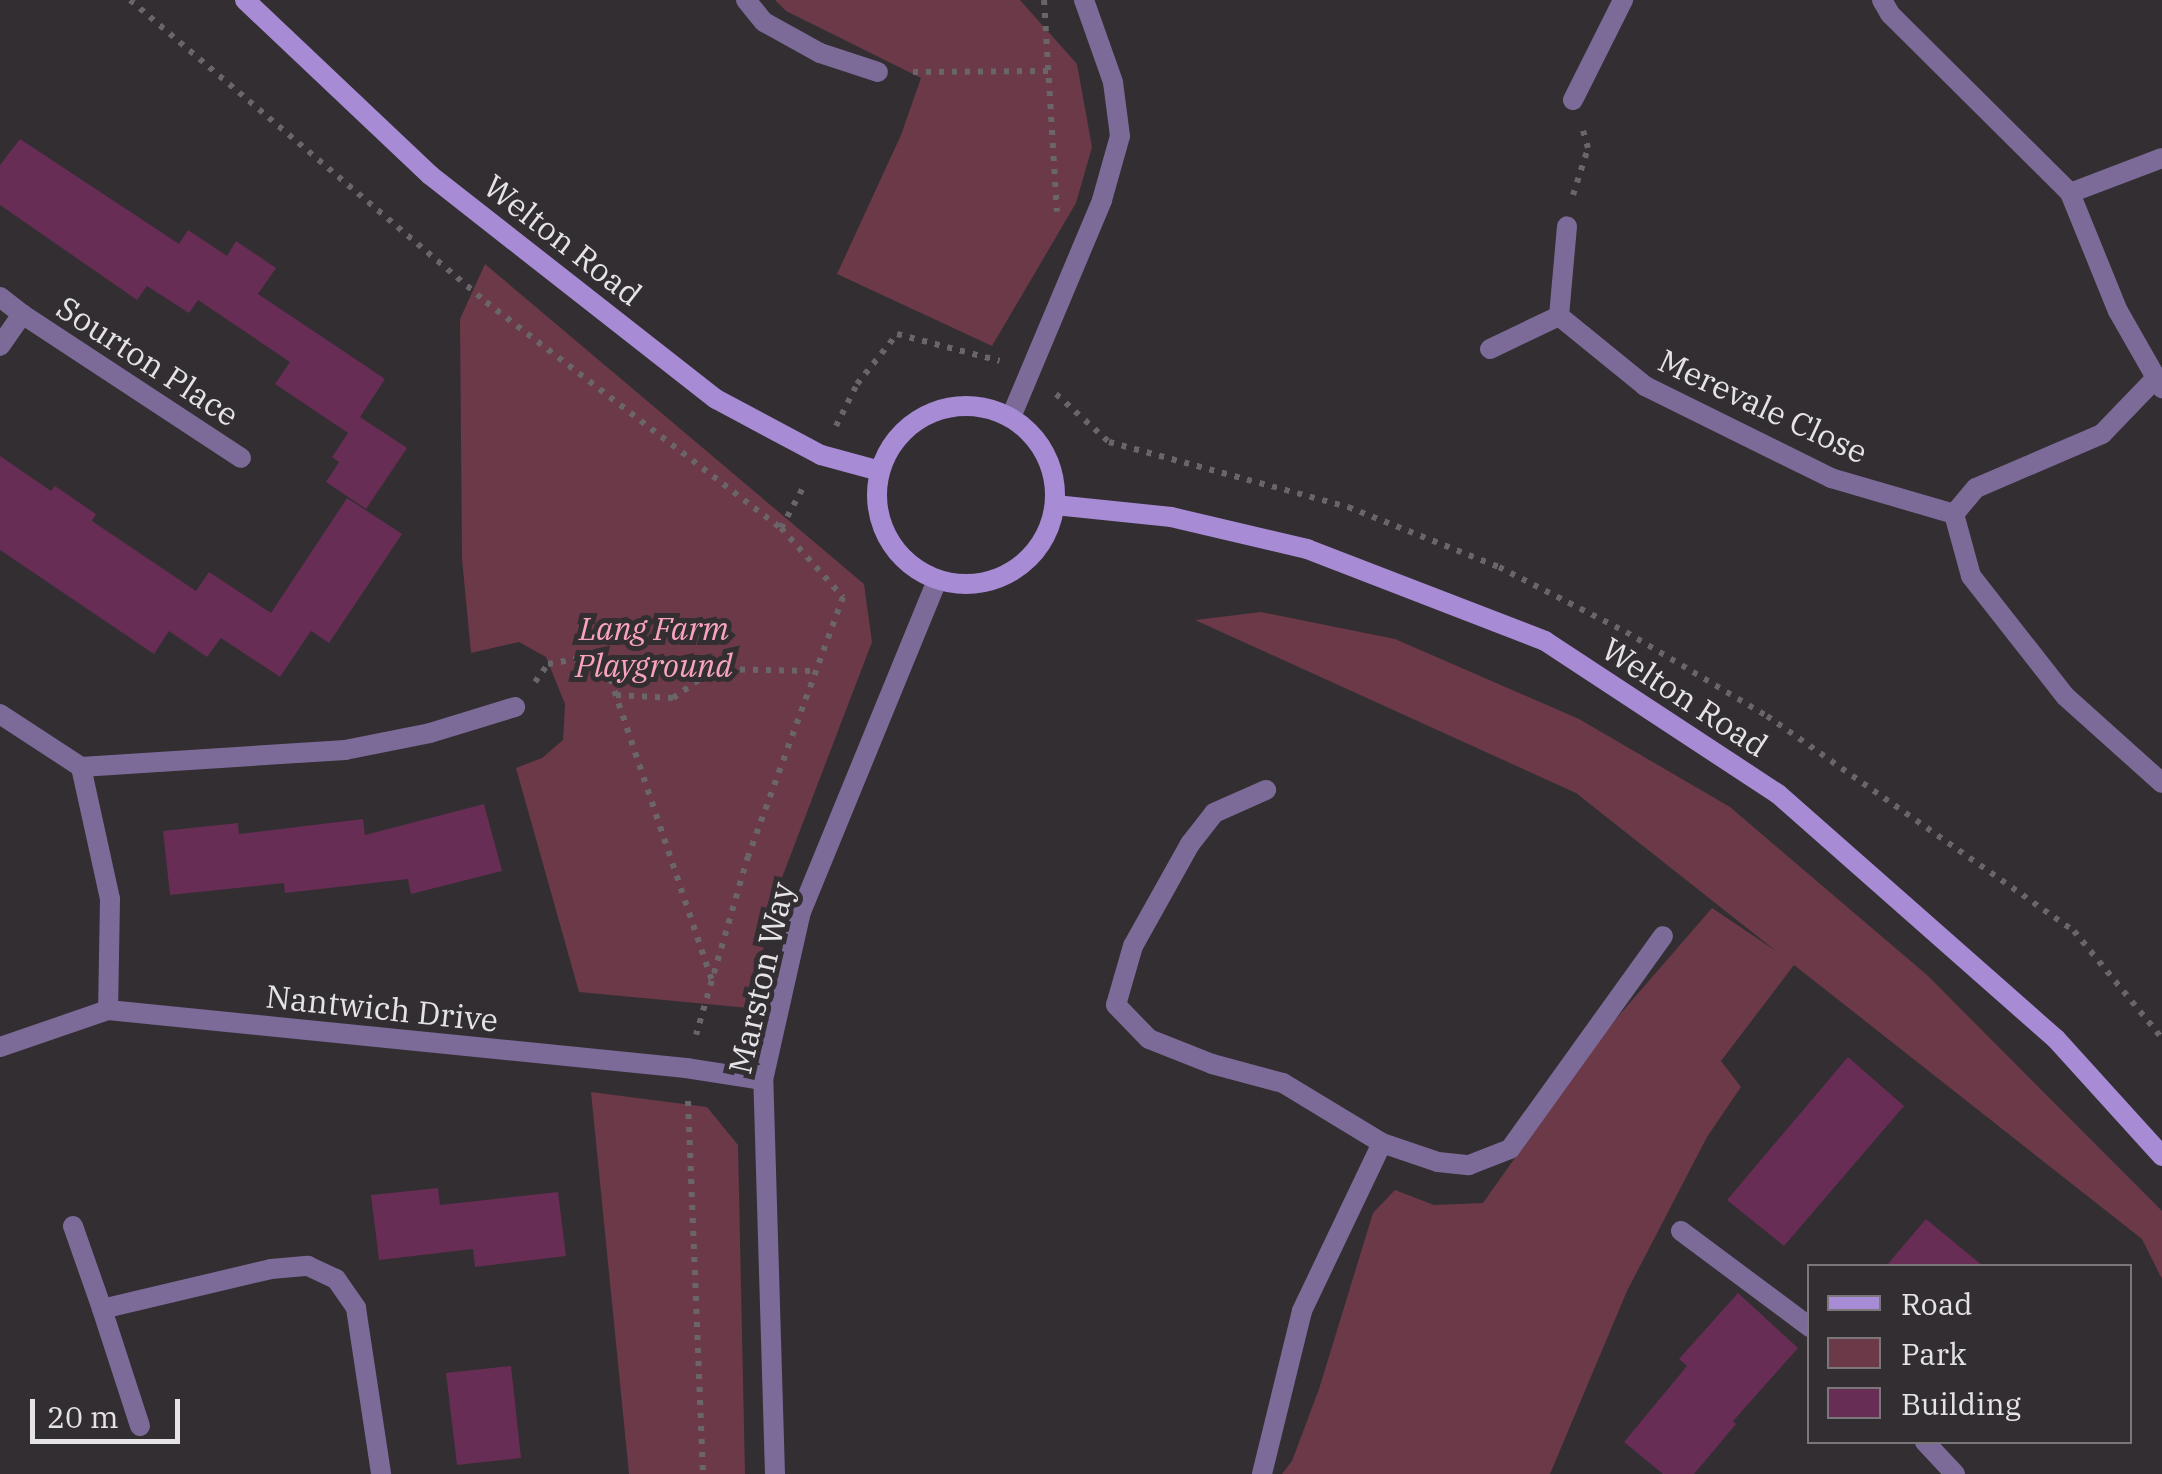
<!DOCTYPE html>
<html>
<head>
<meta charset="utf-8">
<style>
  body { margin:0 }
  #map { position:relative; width:2162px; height:1474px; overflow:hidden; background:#322e32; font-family:"IBM Plex Serif",serif }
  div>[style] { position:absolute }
  .green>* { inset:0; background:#6b3948 }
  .building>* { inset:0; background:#672d54 }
  .path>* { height:6px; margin-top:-3px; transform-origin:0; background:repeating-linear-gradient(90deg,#696569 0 5px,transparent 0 13px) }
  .lane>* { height:20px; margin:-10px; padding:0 10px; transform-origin:10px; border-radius:10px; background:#7c6b98 }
  .street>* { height:20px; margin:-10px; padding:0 10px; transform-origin:10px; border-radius:10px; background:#7c6b98 }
  .secondary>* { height:20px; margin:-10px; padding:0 10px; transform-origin:10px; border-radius:10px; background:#a78bd4 }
  .secondary>.ring { margin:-10px; padding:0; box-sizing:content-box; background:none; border:20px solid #a78bd4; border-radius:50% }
  span { translate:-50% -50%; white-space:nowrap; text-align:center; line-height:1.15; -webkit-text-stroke:10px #322e32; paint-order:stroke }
  .street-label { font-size:32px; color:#e5e3e6 }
  .park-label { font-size:32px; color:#f9a4bc; font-style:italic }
  .legend { position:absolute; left:1807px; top:1264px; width:325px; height:180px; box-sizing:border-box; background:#322e32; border:2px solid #7a767a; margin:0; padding:12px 18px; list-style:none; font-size:30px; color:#e5e3e6 }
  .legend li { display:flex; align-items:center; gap:20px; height:50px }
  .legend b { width:50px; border:2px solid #7a767a }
  .scale { position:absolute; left:30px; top:1399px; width:150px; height:45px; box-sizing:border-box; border:5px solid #e5e3e6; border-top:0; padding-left:12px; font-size:30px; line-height:35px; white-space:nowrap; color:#e5e3e6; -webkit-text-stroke:8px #322e32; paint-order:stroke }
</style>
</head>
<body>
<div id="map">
  <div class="green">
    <i style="clip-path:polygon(775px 0,1020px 0,1077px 64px,1092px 147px,1076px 203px,992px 346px,837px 274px,901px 135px,921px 78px,786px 11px)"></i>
    <i style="clip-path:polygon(485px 264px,864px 584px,872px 642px,778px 888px,749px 1008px,579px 992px,516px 768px,542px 758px,563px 740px,565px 704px,546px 657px,519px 642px,471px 653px,462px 559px,460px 319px)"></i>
    <i style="clip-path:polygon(1261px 612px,1395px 639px,1579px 719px,1730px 807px,1927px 975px,2162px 1211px,2162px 1279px,2142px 1239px,1794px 965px,1721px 1061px,1741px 1087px,1707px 1137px,1627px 1291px,1550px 1474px,1282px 1474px,1292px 1461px,1319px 1389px,1373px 1213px,1395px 1190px,1434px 1205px,1483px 1203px,1602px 1035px,1712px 908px,1776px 951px,1576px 793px,1195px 620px)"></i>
    <i style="clip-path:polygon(591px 1092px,707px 1107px,738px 1145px,745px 1474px,629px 1474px)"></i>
  </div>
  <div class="building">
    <i style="clip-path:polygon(20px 139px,179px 244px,188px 230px,227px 256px,236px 241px,276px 268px,258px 294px,385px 379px,360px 417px,407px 448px,366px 509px,326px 482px,339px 462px,332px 457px,348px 433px,275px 384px,290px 362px,198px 300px,189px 313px,147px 286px,137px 300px,0 205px,0 165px)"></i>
    <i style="clip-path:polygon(0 456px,51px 491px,55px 486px,96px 514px,92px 521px,196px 591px,209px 572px,271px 613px,347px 498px,402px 534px,329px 643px,311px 631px,280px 677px,221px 638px,207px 657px,169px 631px,154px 654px,0 550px)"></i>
    <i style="clip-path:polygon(484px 804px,502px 871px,411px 894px,408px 879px,285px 893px,284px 883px,170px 895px,163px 831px,238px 823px,239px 834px,363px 819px,365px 835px)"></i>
    <i style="clip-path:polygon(1848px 1057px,1904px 1106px,1784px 1246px,1727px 1200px)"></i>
    <i style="clip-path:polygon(438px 1188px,440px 1205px,558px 1192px,566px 1256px,475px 1267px,473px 1249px,379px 1260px,371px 1195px)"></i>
    <i style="clip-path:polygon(1926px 1219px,1983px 1266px,1886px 1266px)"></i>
    <i style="clip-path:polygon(1738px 1293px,1798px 1348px,1733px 1421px,1736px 1424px,1694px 1474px,1663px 1474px,1624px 1442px,1687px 1366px,1679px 1359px)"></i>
    <i style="clip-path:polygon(511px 1366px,521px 1458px,457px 1465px,446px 1373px)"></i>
  </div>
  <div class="path">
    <i style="left:130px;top:0;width:467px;rotate:40.3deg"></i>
    <i style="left:486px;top:302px;width:372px;rotate:37.5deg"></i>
    <i style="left:781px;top:528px;width:93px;rotate:48.1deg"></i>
    <i style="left:843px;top:597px;width:276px;rotate:110.1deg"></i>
    <i style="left:748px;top:856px;width:186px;rotate:106.2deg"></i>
    <i style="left:1044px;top:0;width:212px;rotate:86.5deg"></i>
    <i style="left:913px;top:72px;width:139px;rotate:-0.4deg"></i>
    <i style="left:1573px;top:195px;width:49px;rotate:-72.3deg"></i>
    <i style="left:1588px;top:148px;width:18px;rotate:-106deg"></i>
    <i style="left:1056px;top:394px;width:72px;rotate:42.2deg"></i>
    <i style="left:1109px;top:442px;width:248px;rotate:15.2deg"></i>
    <i style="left:1348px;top:507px;width:162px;rotate:21.7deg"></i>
    <i style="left:1499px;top:567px;width:143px;rotate:27.1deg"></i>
    <i style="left:1626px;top:632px;width:164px;rotate:30.8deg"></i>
    <i style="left:1767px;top:716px;width:375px;rotate:35deg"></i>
    <i style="left:2074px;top:931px;width:139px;rotate:50.6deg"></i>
    <i style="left:836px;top:426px;width:47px;rotate:-63.4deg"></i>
    <i style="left:857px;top:384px;width:64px;rotate:-51.3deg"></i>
    <i style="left:897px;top:334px;width:106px;rotate:14.7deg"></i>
    <i style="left:781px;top:528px;width:48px;rotate:-61.3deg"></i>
    <i style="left:602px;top:654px;width:344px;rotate:71.4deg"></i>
    <i style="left:535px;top:682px;width:22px;rotate:-54deg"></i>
    <i style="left:548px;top:664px;width:64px;rotate:-9.9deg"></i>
    <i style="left:616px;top:695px;width:57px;rotate:3deg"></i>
    <i style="left:673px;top:698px;width:50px;rotate:-35.3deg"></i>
    <i style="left:714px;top:669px;width:101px;rotate:1.1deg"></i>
    <i style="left:688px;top:1101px;width:373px;rotate:87.7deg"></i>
  </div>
  <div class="lane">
    <i style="left:1573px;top:100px;width:112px;rotate:-63.4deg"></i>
    <i style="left:2070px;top:193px;width:98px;rotate:-20.8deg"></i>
    <i style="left:81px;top:767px;width:265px;rotate:-3.7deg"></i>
    <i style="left:345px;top:750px;width:87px;rotate:-11.3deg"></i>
    <i style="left:430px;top:733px;width:89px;rotate:-17deg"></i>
    <i style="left:1133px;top:946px;width:117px;rotate:-60.8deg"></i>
    <i style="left:1190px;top:844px;width:39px;rotate:-52deg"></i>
    <i style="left:1214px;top:813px;width:57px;rotate:-23.9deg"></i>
    <i style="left:1382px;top:1143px;width:59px;rotate:18.7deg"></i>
    <i style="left:1438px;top:1162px;width:31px;rotate:6deg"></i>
    <i style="left:1469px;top:1165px;width:44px;rotate:-21.3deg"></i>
    <i style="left:1510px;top:1149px;width:262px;rotate:-54.3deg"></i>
  </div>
  <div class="street">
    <i style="left:746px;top:0;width:28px;rotate:51deg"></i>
    <i style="left:764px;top:22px;width:64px;rotate:29deg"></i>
    <i style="left:820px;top:53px;width:61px;rotate:18.1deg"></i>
    <i style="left:1882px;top:0;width:16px;rotate:60deg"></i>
    <i style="left:1890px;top:14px;width:254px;rotate:44.8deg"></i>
    <i style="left:2070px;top:193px;width:127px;rotate:67.9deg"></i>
    <i style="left:2118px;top:311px;width:89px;rotate:60.3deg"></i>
    <i style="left:0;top:297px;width:28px;rotate:38deg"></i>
    <i style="left:1559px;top:316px;width:90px;rotate:-84.9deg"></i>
    <i style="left:0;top:346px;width:39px;rotate:-55deg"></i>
    <i style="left:22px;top:314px;width:262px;rotate:33.3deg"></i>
    <i style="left:1490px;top:349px;width:76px;rotate:-25.6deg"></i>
    <i style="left:1559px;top:316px;width:111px;rotate:39.1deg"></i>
    <i style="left:1645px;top:386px;width:208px;rotate:26.3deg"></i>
    <i style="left:1831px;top:478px;width:128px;rotate:16.3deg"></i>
    <i style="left:1954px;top:514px;width:34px;rotate:-50deg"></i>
    <i style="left:1976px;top:488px;width:137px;rotate:-23.2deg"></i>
    <i style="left:2102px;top:434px;width:75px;rotate:-46.1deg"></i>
    <i style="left:1011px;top:417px;width:235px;rotate:-67.2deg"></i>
    <i style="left:1102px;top:200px;width:66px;rotate:-74.3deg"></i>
    <i style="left:1120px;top:136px;width:54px;rotate:-97.4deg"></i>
    <i style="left:1113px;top:82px;width:87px;rotate:-109.5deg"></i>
    <i style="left:1954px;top:514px;width:64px;rotate:74.7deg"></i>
    <i style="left:1971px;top:576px;width:152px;rotate:51.9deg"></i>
    <i style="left:2065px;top:696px;width:130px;rotate:41.9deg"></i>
    <i style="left:0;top:714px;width:97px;rotate:33.2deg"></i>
    <i style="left:81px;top:767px;width:135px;rotate:77.6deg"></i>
    <i style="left:110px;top:899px;width:111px;rotate:91deg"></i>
    <i style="left:1133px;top:946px;width:61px;rotate:106.1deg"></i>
    <i style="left:1116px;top:1005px;width:47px;rotate:45.9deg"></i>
    <i style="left:1149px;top:1039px;width:68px;rotate:21.6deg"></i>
    <i style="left:1212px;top:1064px;width:73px;rotate:15deg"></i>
    <i style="left:1283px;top:1083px;width:116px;rotate:31.2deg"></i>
    <i style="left:1382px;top:1143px;width:186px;rotate:115.5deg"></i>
    <i style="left:1302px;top:1311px;width:168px;rotate:103.8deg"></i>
    <i style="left:0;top:1047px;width:114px;rotate:-18.9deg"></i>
    <i style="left:108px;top:1010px;width:581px;rotate:5.73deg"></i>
    <i style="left:686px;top:1068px;width:78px;rotate:8.9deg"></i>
    <i style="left:73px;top:1226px;width:88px;rotate:70.7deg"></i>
    <i style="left:1681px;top:1231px;width:161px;rotate:36.7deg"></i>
    <i style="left:140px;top:1426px;width:123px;rotate:-108deg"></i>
    <i style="left:102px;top:1309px;width:174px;rotate:-13.3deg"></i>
    <i style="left:271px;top:1269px;width:37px;rotate:-5deg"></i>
    <i style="left:308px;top:1266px;width:31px;rotate:25deg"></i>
    <i style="left:336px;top:1279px;width:35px;rotate:55deg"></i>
    <i style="left:356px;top:1308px;width:168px;rotate:81.4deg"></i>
    <i style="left:1925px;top:1442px;width:44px;rotate:46.8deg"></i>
    <i style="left:775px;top:1474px;width:394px;rotate:-91.7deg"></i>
    <i style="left:763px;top:1080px;width:172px;rotate:-77.3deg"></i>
    <i style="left:801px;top:912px;width:359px;rotate:-67.7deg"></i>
  </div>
  <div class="secondary">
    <i style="left:245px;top:0;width:255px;rotate:43.4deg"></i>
    <i style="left:430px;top:175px;width:363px;rotate:38.1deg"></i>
    <i style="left:716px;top:399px;width:119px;rotate:28.1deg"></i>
    <i style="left:821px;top:455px;width:61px;rotate:15.2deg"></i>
    <i class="ring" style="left:877px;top:406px;width:158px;height:158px"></i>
    <i style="left:1055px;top:505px;width:117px;rotate:5.9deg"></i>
    <i style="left:1171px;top:517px;width:140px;rotate:13.2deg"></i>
    <i style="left:1307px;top:549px;width:255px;rotate:21.1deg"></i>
    <i style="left:1545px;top:641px;width:279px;rotate:33.3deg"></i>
    <i style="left:1778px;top:794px;width:371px;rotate:41.4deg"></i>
    <i style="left:2056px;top:1039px;width:158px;rotate:47.8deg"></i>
  </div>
  <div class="street-label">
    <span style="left:563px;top:240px;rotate:38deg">Welton Road</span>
    <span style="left:148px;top:361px;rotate:33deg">Sourton Place</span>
    <span style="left:1763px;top:406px;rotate:25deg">Merevale Close</span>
    <span style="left:1685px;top:697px;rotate:33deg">Welton Road</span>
    <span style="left:761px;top:978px;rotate:-77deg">Marston Way</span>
    <span style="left:382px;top:1008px;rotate:6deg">Nantwich Drive</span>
  </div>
  <div class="park-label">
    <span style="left:654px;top:647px">Lang Farm<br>Playground</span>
  </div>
  <ul class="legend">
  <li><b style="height:12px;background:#a78bd4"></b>Road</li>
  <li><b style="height:28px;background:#6b3948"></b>Park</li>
  <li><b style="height:28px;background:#672d54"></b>Building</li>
  </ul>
  <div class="scale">20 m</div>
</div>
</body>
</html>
